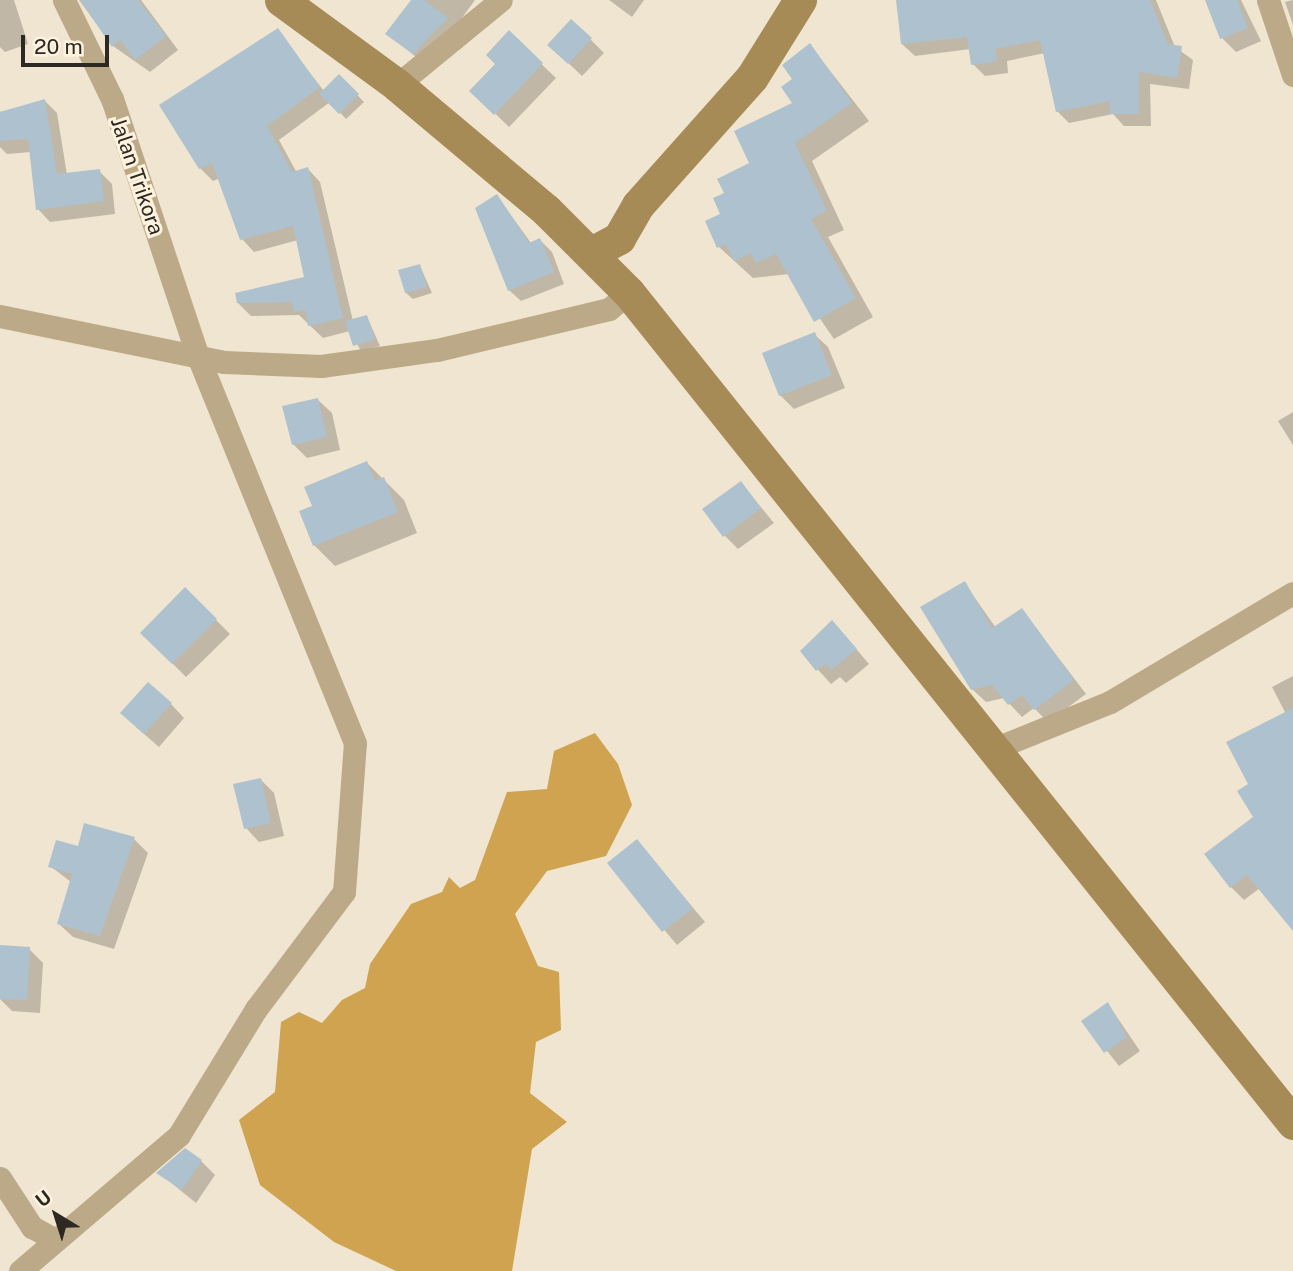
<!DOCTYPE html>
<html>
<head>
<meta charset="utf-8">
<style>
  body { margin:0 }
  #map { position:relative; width:1293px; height:1271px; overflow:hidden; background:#f0e5d1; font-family:"Public Sans",sans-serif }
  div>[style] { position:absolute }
  .water>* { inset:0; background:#cfa34f }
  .shadow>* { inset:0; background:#0003 }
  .building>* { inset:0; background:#adc2ce }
  .street>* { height:23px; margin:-11.5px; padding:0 11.5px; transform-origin:11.5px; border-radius:11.5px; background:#bca987 }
  .secondary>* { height:33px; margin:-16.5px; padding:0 16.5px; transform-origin:16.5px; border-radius:16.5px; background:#a78b57 }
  span { translate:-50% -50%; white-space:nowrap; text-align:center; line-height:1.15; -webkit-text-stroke:6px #fdf2de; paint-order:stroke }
  .street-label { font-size:21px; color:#2d2922 }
  .north { position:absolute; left:21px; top:1180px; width:70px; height:70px; -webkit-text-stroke:5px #fdf2de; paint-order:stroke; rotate:322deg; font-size:19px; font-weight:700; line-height:28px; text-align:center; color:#2d2922 }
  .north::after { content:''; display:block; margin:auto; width:24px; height:32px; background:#2d2922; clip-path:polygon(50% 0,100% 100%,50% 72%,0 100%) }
  .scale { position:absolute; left:21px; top:35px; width:88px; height:32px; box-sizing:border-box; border:4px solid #2d2922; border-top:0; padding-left:9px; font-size:21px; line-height:24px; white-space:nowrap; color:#2d2922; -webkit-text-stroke:5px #fdf2de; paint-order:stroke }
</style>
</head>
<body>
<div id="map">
  <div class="water">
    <i style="clip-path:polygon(595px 733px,618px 764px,632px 805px,606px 856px,547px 871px,515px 914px,538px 966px,559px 972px,561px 1030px,536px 1042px,530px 1093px,567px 1122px,532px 1149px,512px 1271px,396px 1271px,334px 1242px,260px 1185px,239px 1120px,275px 1092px,281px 1022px,299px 1012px,322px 1023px,342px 1000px,365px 988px,370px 964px,411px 904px,442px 892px,449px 877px,460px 888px,475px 880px,507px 792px,547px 789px,554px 751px)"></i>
  </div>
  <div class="shadow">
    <i style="clip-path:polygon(0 0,14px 0,28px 44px,5px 52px,0 47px)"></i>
    <i style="clip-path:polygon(79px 0,141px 0,178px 50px,150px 72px,113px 46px)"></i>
    <i style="clip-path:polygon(413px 0,475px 0,427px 66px,388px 34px)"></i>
    <i style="clip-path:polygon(609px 0,644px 0,632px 17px)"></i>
    <i style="clip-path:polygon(897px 0,1156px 0,1175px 47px,1193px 60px,1189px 89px,1150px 84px,1151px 126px,1124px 126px,1113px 114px,1069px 123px,1057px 111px,1045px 53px,1007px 61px,1008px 73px,985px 76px,973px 64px,971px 49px,915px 56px,902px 44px)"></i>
    <i style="clip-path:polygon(1210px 0,1241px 0,1261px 41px,1236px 52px,1222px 38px)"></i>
    <i style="clip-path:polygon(1293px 0,1293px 25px,1285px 2px)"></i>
    <i style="clip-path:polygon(277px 31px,324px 91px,339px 76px,364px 102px,346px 119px,330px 102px,279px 140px,297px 173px,308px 169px,320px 182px,353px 321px,367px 317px,380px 346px,361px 351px,350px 331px,323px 338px,299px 315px,251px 316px,238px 303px,306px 278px,298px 240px,254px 252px,242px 239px,220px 178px,213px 181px,200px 168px)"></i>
    <i style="clip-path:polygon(509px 33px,556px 78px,509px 127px,472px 91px,497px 64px)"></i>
    <i style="clip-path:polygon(590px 39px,604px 53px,582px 76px,563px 58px)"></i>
    <i style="clip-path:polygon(810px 45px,869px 121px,812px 161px,844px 230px,828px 237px,873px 317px,834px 339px,789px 274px,753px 278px,719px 247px,707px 222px,722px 215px,726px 194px,795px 104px,795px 80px)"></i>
    <i style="clip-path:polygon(45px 101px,57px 113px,67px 175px,99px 171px,112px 184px,115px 214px,50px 222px,38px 209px,31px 152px,7px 154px,0 147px,0 112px)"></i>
    <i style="clip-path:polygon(497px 196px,531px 243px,540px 240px,552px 252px,564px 284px,521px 301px,509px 290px)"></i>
    <i style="clip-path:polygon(420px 266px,432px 293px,413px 299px,406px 293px)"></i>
    <i style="clip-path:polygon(814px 334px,828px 347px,845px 388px,794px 409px,780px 395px)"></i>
    <i style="clip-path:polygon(318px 400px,332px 413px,340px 450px,307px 458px,293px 444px)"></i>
    <i style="clip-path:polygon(1293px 412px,1293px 445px,1278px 421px)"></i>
    <i style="clip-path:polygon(367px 463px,404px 500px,417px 533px,335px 566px,314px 545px,314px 507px)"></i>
    <i style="clip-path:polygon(741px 483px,774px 523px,738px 549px,724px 535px)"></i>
    <i style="clip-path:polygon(965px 584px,996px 628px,1022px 610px,1086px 694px,1048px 722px,1034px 708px,1022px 717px,1004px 698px,986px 702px,972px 689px)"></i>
    <i style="clip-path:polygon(185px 589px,230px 634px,186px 677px,142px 633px)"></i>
    <i style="clip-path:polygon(845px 636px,869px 664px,846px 683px,840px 677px,831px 684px,802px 652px)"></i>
    <i style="clip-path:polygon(1293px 676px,1293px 928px,1260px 888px,1244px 900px,1231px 887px,1256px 818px,1250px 785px,1286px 714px,1272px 687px)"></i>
    <i style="clip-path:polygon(171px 704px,184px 718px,159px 747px,136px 727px)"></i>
    <i style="clip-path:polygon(260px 779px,274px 793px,284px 836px,259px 842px,246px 828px)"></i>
    <i style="clip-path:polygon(134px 839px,148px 853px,114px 949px,73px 937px,59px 924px,71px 882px,50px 866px,79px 848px)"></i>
    <i style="clip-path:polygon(637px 841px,705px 922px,677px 945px,609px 864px)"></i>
    <i style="clip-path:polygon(29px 949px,43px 963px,40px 1013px,12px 1011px,0 999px,0 974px)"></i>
    <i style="clip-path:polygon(1108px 1004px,1140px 1051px,1119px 1066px,1084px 1022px)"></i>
    <i style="clip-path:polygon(201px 1161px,215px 1175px,196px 1203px,159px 1173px)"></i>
  </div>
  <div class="building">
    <i style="clip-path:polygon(80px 0,138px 0,166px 36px,135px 60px,120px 40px,112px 47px)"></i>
    <i style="clip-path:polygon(411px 0,424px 0,448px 18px,413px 54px,385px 34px)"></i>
    <i style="clip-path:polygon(896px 0,1150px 0,1168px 44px,1182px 46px,1177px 78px,1139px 72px,1139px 114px,1110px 114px,1110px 101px,1056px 112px,1040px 40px,995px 49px,997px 61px,971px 65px,967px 37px,901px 44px)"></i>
    <i style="clip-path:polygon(1205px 0,1237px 0,1248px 28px,1220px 39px)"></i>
    <i style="clip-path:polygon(571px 19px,592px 38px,568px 64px,547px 45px)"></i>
    <i style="clip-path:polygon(278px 28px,320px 87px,267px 126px,292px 172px,308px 167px,343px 318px,308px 326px,305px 310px,294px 312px,292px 302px,237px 303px,235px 293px,304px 277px,293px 226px,240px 240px,212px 163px,199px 169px,159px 105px)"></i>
    <i style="clip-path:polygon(509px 30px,543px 63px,494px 115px,469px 91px,495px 64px,486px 55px)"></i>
    <i style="clip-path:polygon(810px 43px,852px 103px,795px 143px,827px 211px,811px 219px,856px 298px,814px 322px,776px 254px,756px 263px,751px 253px,734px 261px,726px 244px,717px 248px,705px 221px,720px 214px,713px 198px,724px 193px,717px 179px,749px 163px,734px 131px,792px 103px,781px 87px,792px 79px,782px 65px)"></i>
    <i style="clip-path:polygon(339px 74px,359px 94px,339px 114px,319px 94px)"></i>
    <i style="clip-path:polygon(45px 99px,57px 174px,100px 169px,104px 201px,36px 210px,28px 139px,0 141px,0 112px)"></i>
    <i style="clip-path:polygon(497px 194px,529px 243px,540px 238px,554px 272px,508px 291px,475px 208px)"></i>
    <i style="clip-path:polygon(420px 264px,427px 287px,405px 293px,398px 270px)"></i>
    <i style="clip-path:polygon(367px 315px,375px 339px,353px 346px,345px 321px)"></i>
    <i style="clip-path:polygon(815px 332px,832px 375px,779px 396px,762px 353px)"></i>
    <i style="clip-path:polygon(318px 398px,327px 437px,292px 445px,282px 406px)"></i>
    <i style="clip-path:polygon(367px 461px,375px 481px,384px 477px,398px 512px,313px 546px,299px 511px,312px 506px,304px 487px)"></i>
    <i style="clip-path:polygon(741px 481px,761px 508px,723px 537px,702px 509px)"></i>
    <i style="clip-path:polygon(965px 581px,992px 628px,1022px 608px,1074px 680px,1034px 710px,1022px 695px,1008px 705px,992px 685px,971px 690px,920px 607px)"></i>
    <i style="clip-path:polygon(185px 587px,217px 619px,172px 664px,140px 633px)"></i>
    <i style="clip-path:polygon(832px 620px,857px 649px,831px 670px,826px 663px,816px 671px,800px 651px)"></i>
    <i style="clip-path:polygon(148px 682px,172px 703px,144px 734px,120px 713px)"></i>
    <i style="clip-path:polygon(1293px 708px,1293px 931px,1247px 875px,1230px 888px,1204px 854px,1253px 817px,1237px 791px,1248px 784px,1226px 742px)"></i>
    <i style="clip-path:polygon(261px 778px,271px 823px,244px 829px,233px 784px)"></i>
    <i style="clip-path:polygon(84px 823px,135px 837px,100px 936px,57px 924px,72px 874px,48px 867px,56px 840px,78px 846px)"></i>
    <i style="clip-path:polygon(637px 839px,693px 908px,662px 932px,607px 863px)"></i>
    <i style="clip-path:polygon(0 945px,30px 947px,27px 1000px,0 999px)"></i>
    <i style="clip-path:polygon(1108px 1002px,1127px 1037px,1104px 1053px,1081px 1021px)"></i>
    <i style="clip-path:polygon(185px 1148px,202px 1160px,182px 1190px,156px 1173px)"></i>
  </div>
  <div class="street">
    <i style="left:1268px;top:0;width:79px;rotate:71.6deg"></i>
    <i style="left:397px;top:85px;width:134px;rotate:-39.3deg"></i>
    <i style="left:0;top:316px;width:229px;rotate:11.6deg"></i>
    <i style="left:224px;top:362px;width:97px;rotate:2.4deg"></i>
    <i style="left:321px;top:366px;width:117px;rotate:-7.9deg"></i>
    <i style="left:437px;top:350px;width:177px;rotate:-13.4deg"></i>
    <i style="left:609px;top:309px;width:26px;rotate:-39deg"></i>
    <i style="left:991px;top:750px;width:128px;rotate:-22deg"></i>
    <i style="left:1110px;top:702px;width:213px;rotate:-30.8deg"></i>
    <i style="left:0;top:1178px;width:59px;rotate:56.9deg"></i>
    <i style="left:32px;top:1227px;width:26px;rotate:29deg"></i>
    <i style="left:20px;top:1271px;width:209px;rotate:-40.5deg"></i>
    <i style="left:179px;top:1135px;width:148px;rotate:-58.6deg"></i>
    <i style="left:256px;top:1009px;width:146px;rotate:-53.1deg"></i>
    <i style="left:344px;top:892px;width:149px;rotate:-85.8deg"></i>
    <i style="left:355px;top:743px;width:417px;rotate:-112.1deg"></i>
    <i style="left:198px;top:357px;width:272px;rotate:-108.4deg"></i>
    <i style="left:112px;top:99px;width:110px;rotate:-115.9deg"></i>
  </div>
  <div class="secondary">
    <i style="left:281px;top:0;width:144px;rotate:36.2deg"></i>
    <i style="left:397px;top:85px;width:194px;rotate:40deg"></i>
    <i style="left:546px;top:210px;width:117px;rotate:45deg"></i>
    <i style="left:629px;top:293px;width:1063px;rotate:51.34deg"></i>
    <i style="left:591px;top:253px;width:32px;rotate:-28deg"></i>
    <i style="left:619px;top:238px;width:38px;rotate:-60deg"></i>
    <i style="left:638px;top:205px;width:171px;rotate:-48.3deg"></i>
    <i style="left:752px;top:77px;width:91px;rotate:-58.1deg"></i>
  </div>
  <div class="street-label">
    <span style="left:137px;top:176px;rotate:71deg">Jalan Trikora</span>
  </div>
  <div class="north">U</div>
  <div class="scale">20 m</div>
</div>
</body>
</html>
